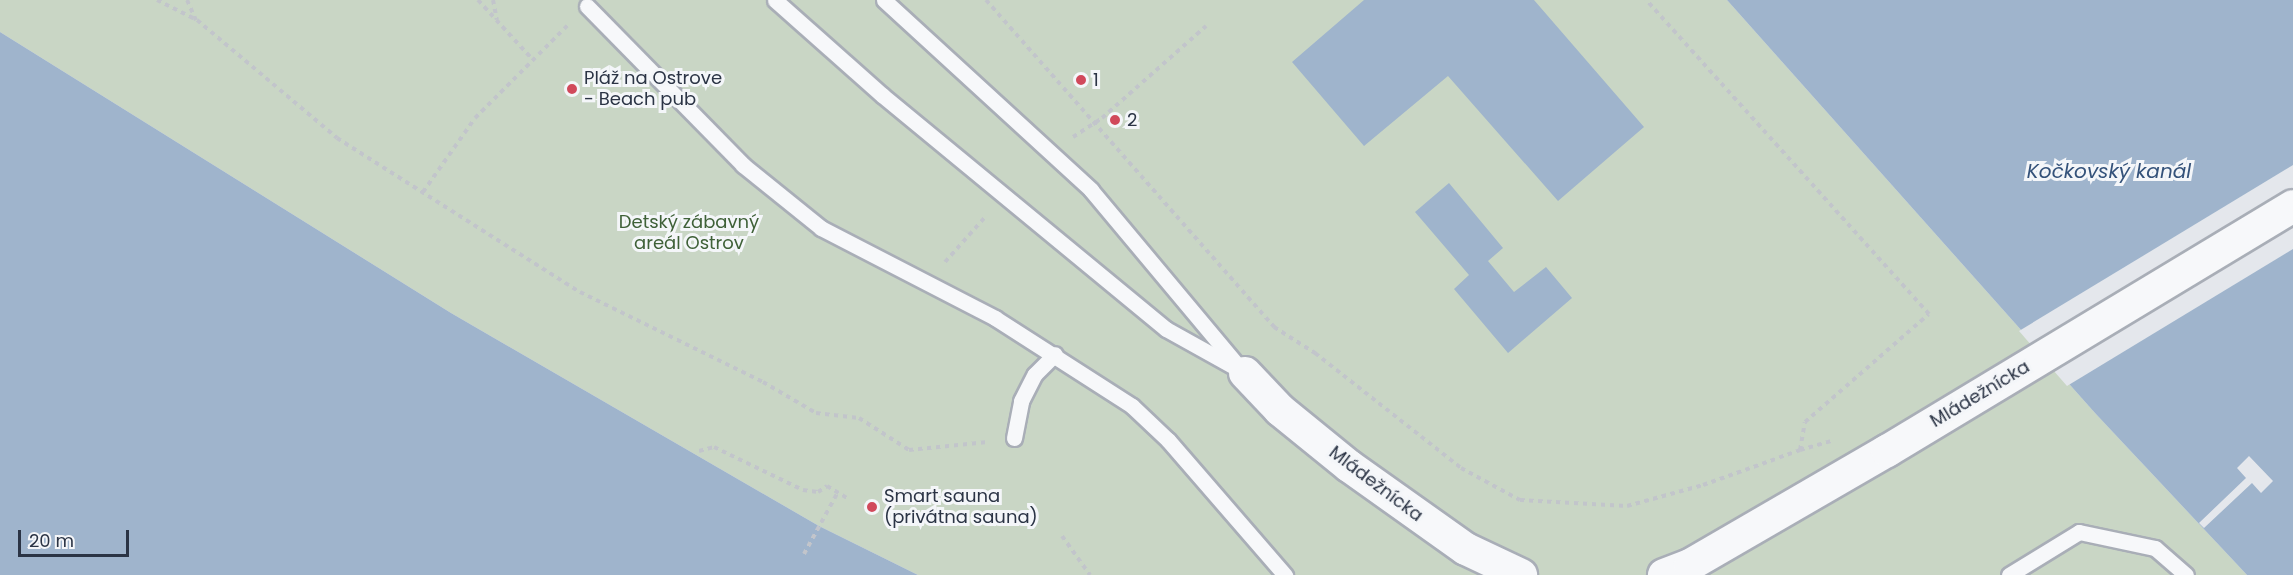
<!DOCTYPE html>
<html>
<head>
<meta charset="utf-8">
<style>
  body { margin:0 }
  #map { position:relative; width:2293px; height:575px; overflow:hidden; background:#e4e7ec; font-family:Poppins,sans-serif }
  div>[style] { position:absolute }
  .green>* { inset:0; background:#c9d6c5 }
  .water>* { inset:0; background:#9fb4cc }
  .pier>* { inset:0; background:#e4e7ec }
  .path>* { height:4px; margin-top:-2px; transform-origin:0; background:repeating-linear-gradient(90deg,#c2c5cb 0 4.5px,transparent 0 9px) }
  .roads { filter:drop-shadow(2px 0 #a9aeb7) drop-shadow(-2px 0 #a9aeb7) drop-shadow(0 2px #a9aeb7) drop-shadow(0 -2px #a9aeb7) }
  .service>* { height:15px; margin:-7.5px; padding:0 7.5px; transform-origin:7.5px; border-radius:7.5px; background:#f7f8fa }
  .minor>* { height:32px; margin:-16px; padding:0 16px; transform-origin:16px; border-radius:16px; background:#f7f8fa }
  .dots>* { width:16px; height:16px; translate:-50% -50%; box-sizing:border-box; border:3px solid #f4f6f9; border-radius:50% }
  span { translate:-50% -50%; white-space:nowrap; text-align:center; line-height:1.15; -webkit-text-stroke:6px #f4f6f9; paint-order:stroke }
  .poi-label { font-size:18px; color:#2b3445 }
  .left { translate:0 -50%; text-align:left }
  .park-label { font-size:18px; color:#3f6138 }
  .street-label { font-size:18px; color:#2b3445 }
  .water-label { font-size:20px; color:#34527a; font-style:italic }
  .scale { position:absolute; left:18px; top:530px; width:111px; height:27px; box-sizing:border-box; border:3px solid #2b3445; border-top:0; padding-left:8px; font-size:18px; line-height:21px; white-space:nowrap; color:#2b3445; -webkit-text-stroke:4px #f4f6f9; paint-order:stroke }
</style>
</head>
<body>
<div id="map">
  <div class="green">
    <i style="clip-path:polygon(0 0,1727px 0,2095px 413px,2247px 575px,918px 575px,819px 526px,451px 313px,0 32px)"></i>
  </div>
  <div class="water">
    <i style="clip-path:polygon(1364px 0,1534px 0,1644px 127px,1558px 201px,1448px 76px,1364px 146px,1292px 62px)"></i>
    <i style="clip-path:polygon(1727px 0,2293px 0,2293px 575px,2247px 575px,2095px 413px)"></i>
    <i style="clip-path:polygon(0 32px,451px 313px,819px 526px,918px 575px,0 575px)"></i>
    <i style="clip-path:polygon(1449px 183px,1503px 248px,1488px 261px,1514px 292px,1546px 267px,1572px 298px,1508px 353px,1454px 289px,1469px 275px,1415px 212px)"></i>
  </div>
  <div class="pier">
    <i style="clip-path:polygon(2293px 165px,2293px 249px,2067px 386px,2019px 331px)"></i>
    <i style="clip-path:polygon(2249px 456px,2273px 481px,2261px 493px,2252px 483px,2204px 528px,2199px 523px,2246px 478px,2237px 468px)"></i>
  </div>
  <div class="path">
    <i style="left:157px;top:0;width:45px;rotate:26.6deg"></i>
    <i style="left:197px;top:20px;width:183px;rotate:40.1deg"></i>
    <i style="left:337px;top:138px;width:288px;rotate:32.4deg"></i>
    <i style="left:580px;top:292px;width:204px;rotate:26.2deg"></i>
    <i style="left:763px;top:382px;width:61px;rotate:30.3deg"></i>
    <i style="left:816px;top:413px;width:43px;rotate:6.6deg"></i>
    <i style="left:859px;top:418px;width:59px;rotate:32.6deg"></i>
    <i style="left:909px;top:450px;width:79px;rotate:-5.8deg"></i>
    <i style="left:187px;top:0;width:22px;rotate:66deg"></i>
    <i style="left:478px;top:0;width:81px;rotate:47.5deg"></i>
    <i style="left:493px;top:0;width:20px;rotate:79deg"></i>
    <i style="left:986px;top:0;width:436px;rotate:48.6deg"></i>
    <i style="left:1274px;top:327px;width:49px;rotate:32.4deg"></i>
    <i style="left:1315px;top:353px;width:186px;rotate:38.2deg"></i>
    <i style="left:1461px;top:468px;width:67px;rotate:28.5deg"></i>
    <i style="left:1520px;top:500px;width:107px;rotate:3.2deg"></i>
    <i style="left:1627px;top:506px;width:79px;rotate:-15.4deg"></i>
    <i style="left:1703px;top:485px;width:103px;rotate:-19.8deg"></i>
    <i style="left:1800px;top:450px;width:28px;rotate:-80deg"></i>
    <i style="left:1805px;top:422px;width:164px;rotate:-41.1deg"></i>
    <i style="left:1929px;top:314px;width:423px;rotate:-132deg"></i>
    <i style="left:1073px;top:137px;width:35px;rotate:-33deg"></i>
    <i style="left:1102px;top:118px;width:139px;rotate:-41.5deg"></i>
    <i style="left:423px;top:192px;width:90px;rotate:-54.9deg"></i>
    <i style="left:475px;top:118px;width:133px;rotate:-45deg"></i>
    <i style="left:945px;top:262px;width:62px;rotate:-48.3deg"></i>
    <i style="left:1800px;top:450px;width:32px;rotate:-16deg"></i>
    <i style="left:699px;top:451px;width:16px;rotate:-15deg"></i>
    <i style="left:714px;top:447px;width:99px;rotate:25.8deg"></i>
    <i style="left:803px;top:490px;width:15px;rotate:8deg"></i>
    <i style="left:818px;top:492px;width:11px;rotate:-34deg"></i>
    <i style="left:827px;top:486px;width:26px;rotate:31deg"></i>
    <i style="left:1062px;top:536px;width:48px;rotate:54.3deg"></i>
    <i style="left:804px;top:554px;width:71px;rotate:-61.3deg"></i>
  </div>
  <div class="roads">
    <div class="service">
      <i style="left:775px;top:0;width:143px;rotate:41.6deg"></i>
      <i style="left:882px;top:95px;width:368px;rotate:39.5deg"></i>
      <i style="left:1166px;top:329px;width:90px;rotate:29.1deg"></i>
      <i style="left:884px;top:0;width:281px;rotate:42.5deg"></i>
      <i style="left:1091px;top:190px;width:231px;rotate:50.1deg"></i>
      <i style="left:587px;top:6px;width:223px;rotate:45.5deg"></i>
      <i style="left:743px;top:165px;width:100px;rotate:38.9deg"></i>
      <i style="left:821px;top:228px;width:196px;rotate:27.3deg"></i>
      <i style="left:995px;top:318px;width:163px;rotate:32.7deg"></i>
      <i style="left:1132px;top:406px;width:50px;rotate:43.4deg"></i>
      <i style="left:1168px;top:440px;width:179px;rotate:49.1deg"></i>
      <i style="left:1014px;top:438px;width:38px;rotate:-79deg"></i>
      <i style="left:1021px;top:401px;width:30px;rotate:-63deg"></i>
      <i style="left:1035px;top:374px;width:28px;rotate:-45deg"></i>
      <i style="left:2009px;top:575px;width:82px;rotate:-31.6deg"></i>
      <i style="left:2079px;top:532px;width:78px;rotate:11.9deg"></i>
      <i style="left:2155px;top:548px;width:41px;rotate:41.1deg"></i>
    </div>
    <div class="minor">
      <i style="left:1245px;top:373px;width:51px;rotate:46.6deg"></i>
      <i style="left:1280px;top:410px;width:89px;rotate:39.1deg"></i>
      <i style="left:1349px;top:466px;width:143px;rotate:35.4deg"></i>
      <i style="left:1466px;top:549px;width:61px;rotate:25.3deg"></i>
      <i style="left:1664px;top:575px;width:28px;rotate:-21deg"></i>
      <i style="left:1690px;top:565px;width:228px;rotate:-30.1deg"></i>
      <i style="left:1887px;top:451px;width:474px;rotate:-31.1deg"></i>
    </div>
  </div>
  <div class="dots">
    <i style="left:1081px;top:80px;background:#d1495b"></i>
    <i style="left:572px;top:89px;background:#d1495b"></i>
    <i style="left:1115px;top:120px;background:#d1495b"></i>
    <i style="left:872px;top:507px;background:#d1495b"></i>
  </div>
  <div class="poi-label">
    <span class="left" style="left:584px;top:89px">Pláž na Ostrove<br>- Beach pub</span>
    <span class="left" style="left:1093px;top:80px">1</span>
    <span class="left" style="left:1127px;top:120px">2</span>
    <span class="left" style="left:884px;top:507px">Smart sauna<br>(privátna sauna)</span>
  </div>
  <div class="park-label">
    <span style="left:689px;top:233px">Detský zábavný<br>areál Ostrov</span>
  </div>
  <div class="street-label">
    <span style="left:1980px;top:394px;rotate:-31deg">Mládežnícka</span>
    <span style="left:1376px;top:484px;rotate:37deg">Mládežnícka</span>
  </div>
  <div class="water-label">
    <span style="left:2109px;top:171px">Kočkovský kanál</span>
  </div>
  <div class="scale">20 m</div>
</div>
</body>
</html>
